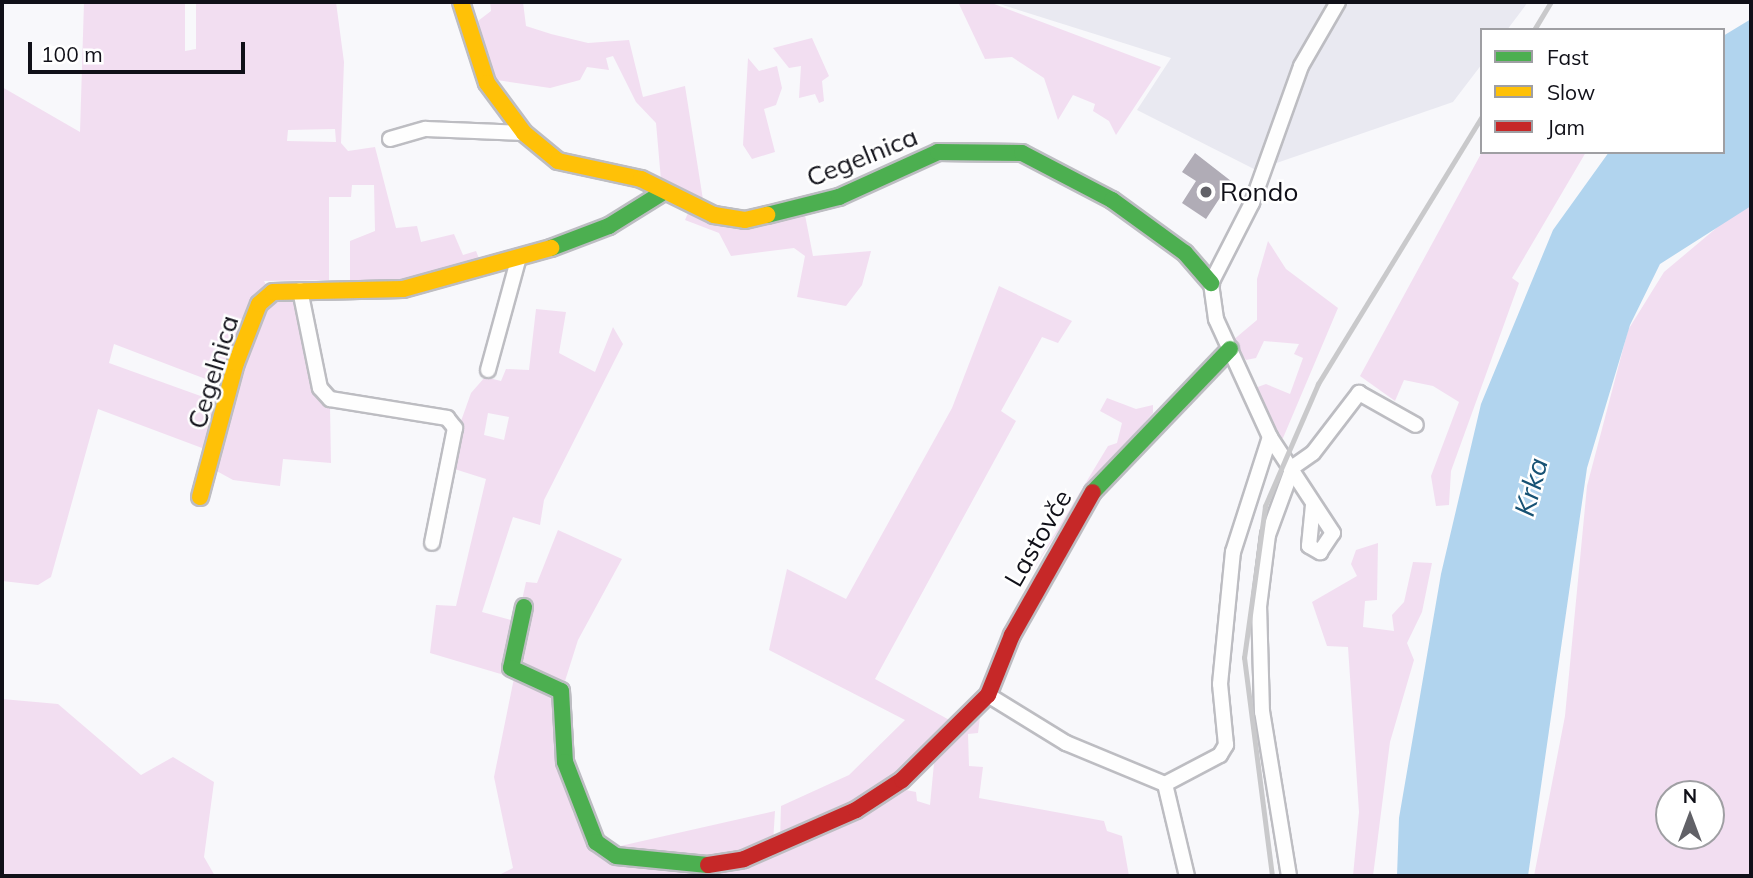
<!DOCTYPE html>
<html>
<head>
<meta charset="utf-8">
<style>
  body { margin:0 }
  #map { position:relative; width:1753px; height:878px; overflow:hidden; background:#f8f8fb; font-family:Mulish,sans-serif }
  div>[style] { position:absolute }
  .built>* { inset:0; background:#e9e9f1 }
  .green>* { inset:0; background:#f2def1 }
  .water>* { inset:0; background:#b1d4ee }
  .building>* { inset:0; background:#b0acb6 }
  .roads { filter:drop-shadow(2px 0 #bdbdc2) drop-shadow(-2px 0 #bdbdc2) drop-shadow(0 2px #bdbdc2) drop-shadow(0 -2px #bdbdc2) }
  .street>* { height:14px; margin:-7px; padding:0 7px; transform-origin:7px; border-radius:7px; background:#fefefe }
  .fast>* { height:16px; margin:-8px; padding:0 8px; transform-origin:8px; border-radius:8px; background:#4caf50 }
  .slow>* { height:16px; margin:-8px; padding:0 8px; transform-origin:8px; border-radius:8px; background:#ffc107 }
  .jam>* { height:16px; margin:-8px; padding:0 8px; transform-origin:8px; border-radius:8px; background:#c62828 }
  .rail>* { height:4.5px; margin:-2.25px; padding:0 2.25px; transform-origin:2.25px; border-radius:2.25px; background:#c9c9cb }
  .dots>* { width:19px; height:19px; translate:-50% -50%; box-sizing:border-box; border:4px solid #fff; border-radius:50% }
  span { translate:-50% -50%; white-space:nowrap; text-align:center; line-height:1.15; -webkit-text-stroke:5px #fff; paint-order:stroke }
  .street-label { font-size:26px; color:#101018 }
  .poi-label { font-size:26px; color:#101018 }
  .left { translate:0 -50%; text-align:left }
  .water-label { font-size:28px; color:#175274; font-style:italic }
  .frame { position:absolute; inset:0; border:4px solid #101018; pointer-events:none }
  .legend { position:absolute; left:1480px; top:28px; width:245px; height:126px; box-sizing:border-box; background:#fff; border:2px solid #9f9fa3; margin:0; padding:9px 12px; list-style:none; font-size:21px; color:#101018 }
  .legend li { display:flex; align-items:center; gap:14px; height:35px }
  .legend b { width:35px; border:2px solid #9f9fa3 }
  .north { position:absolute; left:1655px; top:780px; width:70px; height:70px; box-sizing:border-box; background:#fff; border:2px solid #9f9fa3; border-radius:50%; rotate:0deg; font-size:19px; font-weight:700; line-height:28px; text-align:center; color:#101018 }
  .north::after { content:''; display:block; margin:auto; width:24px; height:32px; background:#616167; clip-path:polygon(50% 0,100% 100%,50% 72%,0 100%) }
  .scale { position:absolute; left:28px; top:42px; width:217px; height:32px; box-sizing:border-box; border:4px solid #101018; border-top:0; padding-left:9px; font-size:21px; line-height:24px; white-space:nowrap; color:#101018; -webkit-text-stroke:5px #fff; paint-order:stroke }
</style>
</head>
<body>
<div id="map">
  <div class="built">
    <i style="clip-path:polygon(993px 2px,1528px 2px,1507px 30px,1482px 30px,1482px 64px,1453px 102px,1256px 170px,1137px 110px,1171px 58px)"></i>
  </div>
  <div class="green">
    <i style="clip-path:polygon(evenodd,84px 2px,185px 2px,185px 51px,196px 49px,196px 2px,336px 2px,344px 62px,341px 143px,348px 151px,375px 147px,396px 228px,417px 226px,421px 242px,454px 234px,463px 255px,476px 251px,480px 261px,430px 278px,350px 284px,350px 241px,375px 231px,374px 185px,352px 185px,351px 197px,329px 197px,329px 280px,264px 281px,268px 288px,224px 386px,114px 344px,109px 363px,220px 403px,210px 451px,98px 409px,51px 577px,38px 585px,2px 581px,2px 87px,80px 132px,84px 2px,335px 129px,336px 142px,287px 141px,288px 130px,335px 129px)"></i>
    <i style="clip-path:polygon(490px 2px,523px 2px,526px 26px,551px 34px,588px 43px,629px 40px,643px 97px,685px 86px,704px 206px,661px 180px,656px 123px,636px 102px,613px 56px,606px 58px,609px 70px,587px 67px,580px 80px,550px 88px,490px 79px,474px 24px,491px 11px)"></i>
    <i style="clip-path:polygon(958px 2px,989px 2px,1161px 67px,1116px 135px,1109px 121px,1093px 111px,1095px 104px,1073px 95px,1058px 120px,1044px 78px,1012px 57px,985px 59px)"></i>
    <i style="clip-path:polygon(812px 38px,829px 76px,822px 81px,824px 101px,819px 103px,815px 94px,799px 98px,801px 66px,789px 68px,773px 48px)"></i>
    <i style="clip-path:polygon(748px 58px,759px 71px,777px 66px,782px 88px,776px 105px,764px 109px,775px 152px,752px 159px,743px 145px)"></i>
    <i style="clip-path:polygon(1482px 152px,1586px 152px,1512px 278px,1519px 283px,1451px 471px,1449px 505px,1436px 506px,1431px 476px,1459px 402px,1433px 386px,1404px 380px,1395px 401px,1360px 376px)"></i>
    <i style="clip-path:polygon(evenodd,1751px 199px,1751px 876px,1534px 876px,1565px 716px,1587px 486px,1628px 330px,1664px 272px,1751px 199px,1669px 794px,1711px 794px,1711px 836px,1669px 836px,1669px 794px)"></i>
    <i style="clip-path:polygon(688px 213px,724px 224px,805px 215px,813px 256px,871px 251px,862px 285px,846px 306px,797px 297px,805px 256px,794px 248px,731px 256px,719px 233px,685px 220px)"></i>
    <i style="clip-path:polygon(1268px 241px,1286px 269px,1338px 308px,1283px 438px,1276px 438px,1255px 388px,1266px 384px,1290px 394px,1303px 358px,1294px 354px,1299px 344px,1264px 341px,1256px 358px,1246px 360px,1232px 341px,1257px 320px,1257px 279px)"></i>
    <i style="clip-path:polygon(999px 286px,1072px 321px,1058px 343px,1042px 337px,1001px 411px,1016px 421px,875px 679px,953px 722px,868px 797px,780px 841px,781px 806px,849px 775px,905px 720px,769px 650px,787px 569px,846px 599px,952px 408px)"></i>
    <i style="clip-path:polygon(295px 293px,315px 396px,330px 406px,331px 463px,283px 459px,280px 486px,233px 480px,213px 469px,229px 399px,267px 299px)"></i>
    <i style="clip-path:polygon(evenodd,536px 309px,566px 312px,559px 353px,595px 372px,613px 327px,623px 344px,544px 500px,540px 525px,513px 517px,482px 612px,511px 620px,504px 657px,514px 677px,519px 672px,511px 658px,514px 641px,521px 639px,524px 628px,516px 627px,526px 582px,537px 583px,558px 530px,622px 559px,578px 640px,565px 681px,566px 783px,573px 813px,593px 838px,607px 849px,775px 811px,773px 843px,743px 855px,621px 854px,621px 862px,717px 869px,776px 852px,896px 788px,916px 792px,917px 801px,930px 805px,935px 753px,981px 709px,978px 733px,968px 734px,969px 766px,983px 767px,979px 798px,1104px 821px,1107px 831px,1122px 836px,1129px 876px,497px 876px,513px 868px,494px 777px,514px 678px,430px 653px,436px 605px,456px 606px,486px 479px,445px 466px,471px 393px,485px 377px,501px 381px,506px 369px,529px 370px,536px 309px,488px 413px,509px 417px,504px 440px,484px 435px,488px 413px)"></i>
    <i style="clip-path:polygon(1107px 398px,1136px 409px,1153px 405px,1153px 413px,1085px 490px,1030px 575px,1108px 446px,1117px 443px,1122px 423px,1100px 411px)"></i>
    <i style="clip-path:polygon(1378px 543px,1377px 600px,1365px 601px,1363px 627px,1394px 631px,1392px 615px,1404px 602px,1413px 562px,1432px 563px,1422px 612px,1407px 643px,1414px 660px,1390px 742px,1373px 876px,1353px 876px,1359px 812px,1348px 647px,1327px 646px,1312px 602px,1357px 576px,1351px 564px,1356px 550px)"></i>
    <i style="clip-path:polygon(2px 699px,58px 704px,141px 775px,173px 757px,214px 782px,204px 857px,215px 876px,2px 876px)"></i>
  </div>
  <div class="water">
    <i style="clip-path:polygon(1751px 19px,1751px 206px,1660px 264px,1630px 325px,1587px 468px,1528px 876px,1397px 876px,1399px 818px,1441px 574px,1481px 404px,1553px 230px,1609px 152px,1723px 152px,1723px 36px)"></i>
  </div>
  <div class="building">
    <i style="clip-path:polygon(1195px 153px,1231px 181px,1206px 219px,1182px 203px,1196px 181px,1182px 172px)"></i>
  </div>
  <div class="roads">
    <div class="street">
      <i style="left:390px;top:139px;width:37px;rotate:-16deg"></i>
      <i style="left:426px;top:129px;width:98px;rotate:2.3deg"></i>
      <i style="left:300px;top:290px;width:100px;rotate:78.5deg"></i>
      <i style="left:320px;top:388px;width:15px;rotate:48deg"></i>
      <i style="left:330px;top:399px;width:119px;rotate:9.2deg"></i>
      <i style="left:447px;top:418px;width:13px;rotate:51deg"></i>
      <i style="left:455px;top:428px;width:117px;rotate:101.3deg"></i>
      <i style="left:488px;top:370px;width:114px;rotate:-74.7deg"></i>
      <i style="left:1293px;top:467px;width:24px;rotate:-35deg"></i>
      <i style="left:1313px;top:453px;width:76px;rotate:-52.5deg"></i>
      <i style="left:1359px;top:393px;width:65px;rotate:29.3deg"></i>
      <i style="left:1313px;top:505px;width:41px;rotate:95.6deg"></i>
      <i style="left:1309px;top:546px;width:13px;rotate:29deg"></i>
      <i style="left:1320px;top:552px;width:23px;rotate:-56deg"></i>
      <i style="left:1333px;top:533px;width:115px;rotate:-123.3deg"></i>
      <i style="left:1270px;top:437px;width:130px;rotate:-114.6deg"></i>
      <i style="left:1216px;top:319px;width:36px;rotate:-98deg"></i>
      <i style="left:1211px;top:283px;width:90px;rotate:-62.9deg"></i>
      <i style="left:1252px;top:203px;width:145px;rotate:-70.3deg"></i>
      <i style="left:1301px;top:66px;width:74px;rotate:-60deg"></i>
      <i style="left:988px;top:695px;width:92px;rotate:31.6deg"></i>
      <i style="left:1066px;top:743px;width:107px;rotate:22.5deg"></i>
      <i style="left:1165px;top:784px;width:62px;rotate:-27.8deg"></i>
      <i style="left:1220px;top:755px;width:12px;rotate:-59deg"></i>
      <i style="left:1226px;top:745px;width:61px;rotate:-95.6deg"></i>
      <i style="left:1220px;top:684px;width:133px;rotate:-84.4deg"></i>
      <i style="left:1233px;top:552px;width:121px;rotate:-72.2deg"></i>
      <i style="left:1165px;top:784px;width:95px;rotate:76.6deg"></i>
      <i style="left:1289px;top:876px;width:166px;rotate:-99.3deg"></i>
      <i style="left:1262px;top:712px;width:105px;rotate:-91.6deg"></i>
      <i style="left:1259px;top:607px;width:73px;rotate:-82.9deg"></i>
      <i style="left:1268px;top:535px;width:72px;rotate:-69.8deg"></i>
    </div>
    <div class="fast">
      <i style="left:767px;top:215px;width:74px;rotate:-14deg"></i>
      <i style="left:839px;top:197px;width:109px;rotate:-24.4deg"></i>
      <i style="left:938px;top:152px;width:84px;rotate:0.7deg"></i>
      <i style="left:1022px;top:153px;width:102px;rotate:27.6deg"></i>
      <i style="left:1112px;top:200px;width:90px;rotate:36deg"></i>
      <i style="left:1185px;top:253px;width:40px;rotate:49deg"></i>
      <i style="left:551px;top:248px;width:62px;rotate:-20.8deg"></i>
      <i style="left:609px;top:226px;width:62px;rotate:-31.9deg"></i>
      <i style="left:1093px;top:492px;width:198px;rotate:-46.2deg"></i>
      <i style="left:524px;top:607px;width:62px;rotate:102deg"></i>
      <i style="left:511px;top:668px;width:55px;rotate:24.7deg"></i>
      <i style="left:561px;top:691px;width:71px;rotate:86.8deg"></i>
      <i style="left:565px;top:762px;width:86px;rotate:68.8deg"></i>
      <i style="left:596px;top:842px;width:24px;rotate:35deg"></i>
      <i style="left:616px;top:856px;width:92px;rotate:5.6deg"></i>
    </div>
    <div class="slow">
      <i style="left:461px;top:2px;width:85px;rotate:72.2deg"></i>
      <i style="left:487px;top:83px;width:62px;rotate:53.5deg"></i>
      <i style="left:524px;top:133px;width:44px;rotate:39.5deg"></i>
      <i style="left:558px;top:161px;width:85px;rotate:12.2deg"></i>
      <i style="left:641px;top:179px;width:81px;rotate:26.3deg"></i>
      <i style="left:714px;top:215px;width:31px;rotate:9deg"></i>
      <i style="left:745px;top:220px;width:23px;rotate:-13deg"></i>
      <i style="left:200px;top:497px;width:139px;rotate:-75deg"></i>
      <i style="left:236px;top:363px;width:63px;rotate:-68.7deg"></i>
      <i style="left:259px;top:304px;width:18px;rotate:-41deg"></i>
      <i style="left:273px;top:292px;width:130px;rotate:-1.3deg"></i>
      <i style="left:403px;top:289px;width:154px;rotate:-15.5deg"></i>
    </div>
    <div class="jam">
      <i style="left:708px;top:865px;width:36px;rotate:-9deg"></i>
      <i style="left:744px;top:859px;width:122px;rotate:-23.6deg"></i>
      <i style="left:856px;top:810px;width:55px;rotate:-33.1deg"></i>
      <i style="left:902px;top:780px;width:121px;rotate:-44.7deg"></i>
      <i style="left:988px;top:695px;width:65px;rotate:-68.2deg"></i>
      <i style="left:1012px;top:635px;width:164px;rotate:-60.5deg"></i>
    </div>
  </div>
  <div class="rail">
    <i style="left:1534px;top:30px;width:33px;rotate:-59deg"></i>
    <i style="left:1272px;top:876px;width:220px;rotate:-97.3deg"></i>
    <i style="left:1244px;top:658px;width:153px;rotate:-82.1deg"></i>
    <i style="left:1265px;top:506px;width:133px;rotate:-66.5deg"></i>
    <i style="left:1318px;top:384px;width:314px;rotate:-58.5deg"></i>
  </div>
  <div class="dots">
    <i style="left:1206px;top:192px;background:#616167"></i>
  </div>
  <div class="street-label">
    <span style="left:862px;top:157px;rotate:-22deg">Cegelnica</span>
    <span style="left:213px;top:372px;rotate:-73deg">Cegelnica</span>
    <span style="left:1038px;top:538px;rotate:-60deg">Lastovče</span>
  </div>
  <div class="poi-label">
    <span class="left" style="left:1220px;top:192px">Rondo</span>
  </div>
  <div class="water-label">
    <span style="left:1531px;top:487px;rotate:-75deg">Krka</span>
  </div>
  <div class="frame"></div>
  <ul class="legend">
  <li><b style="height:9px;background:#4caf50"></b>Fast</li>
  <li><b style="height:9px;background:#ffc107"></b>Slow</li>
  <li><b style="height:9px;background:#c62828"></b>Jam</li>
  </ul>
  <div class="north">N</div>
  <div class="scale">100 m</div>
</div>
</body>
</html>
